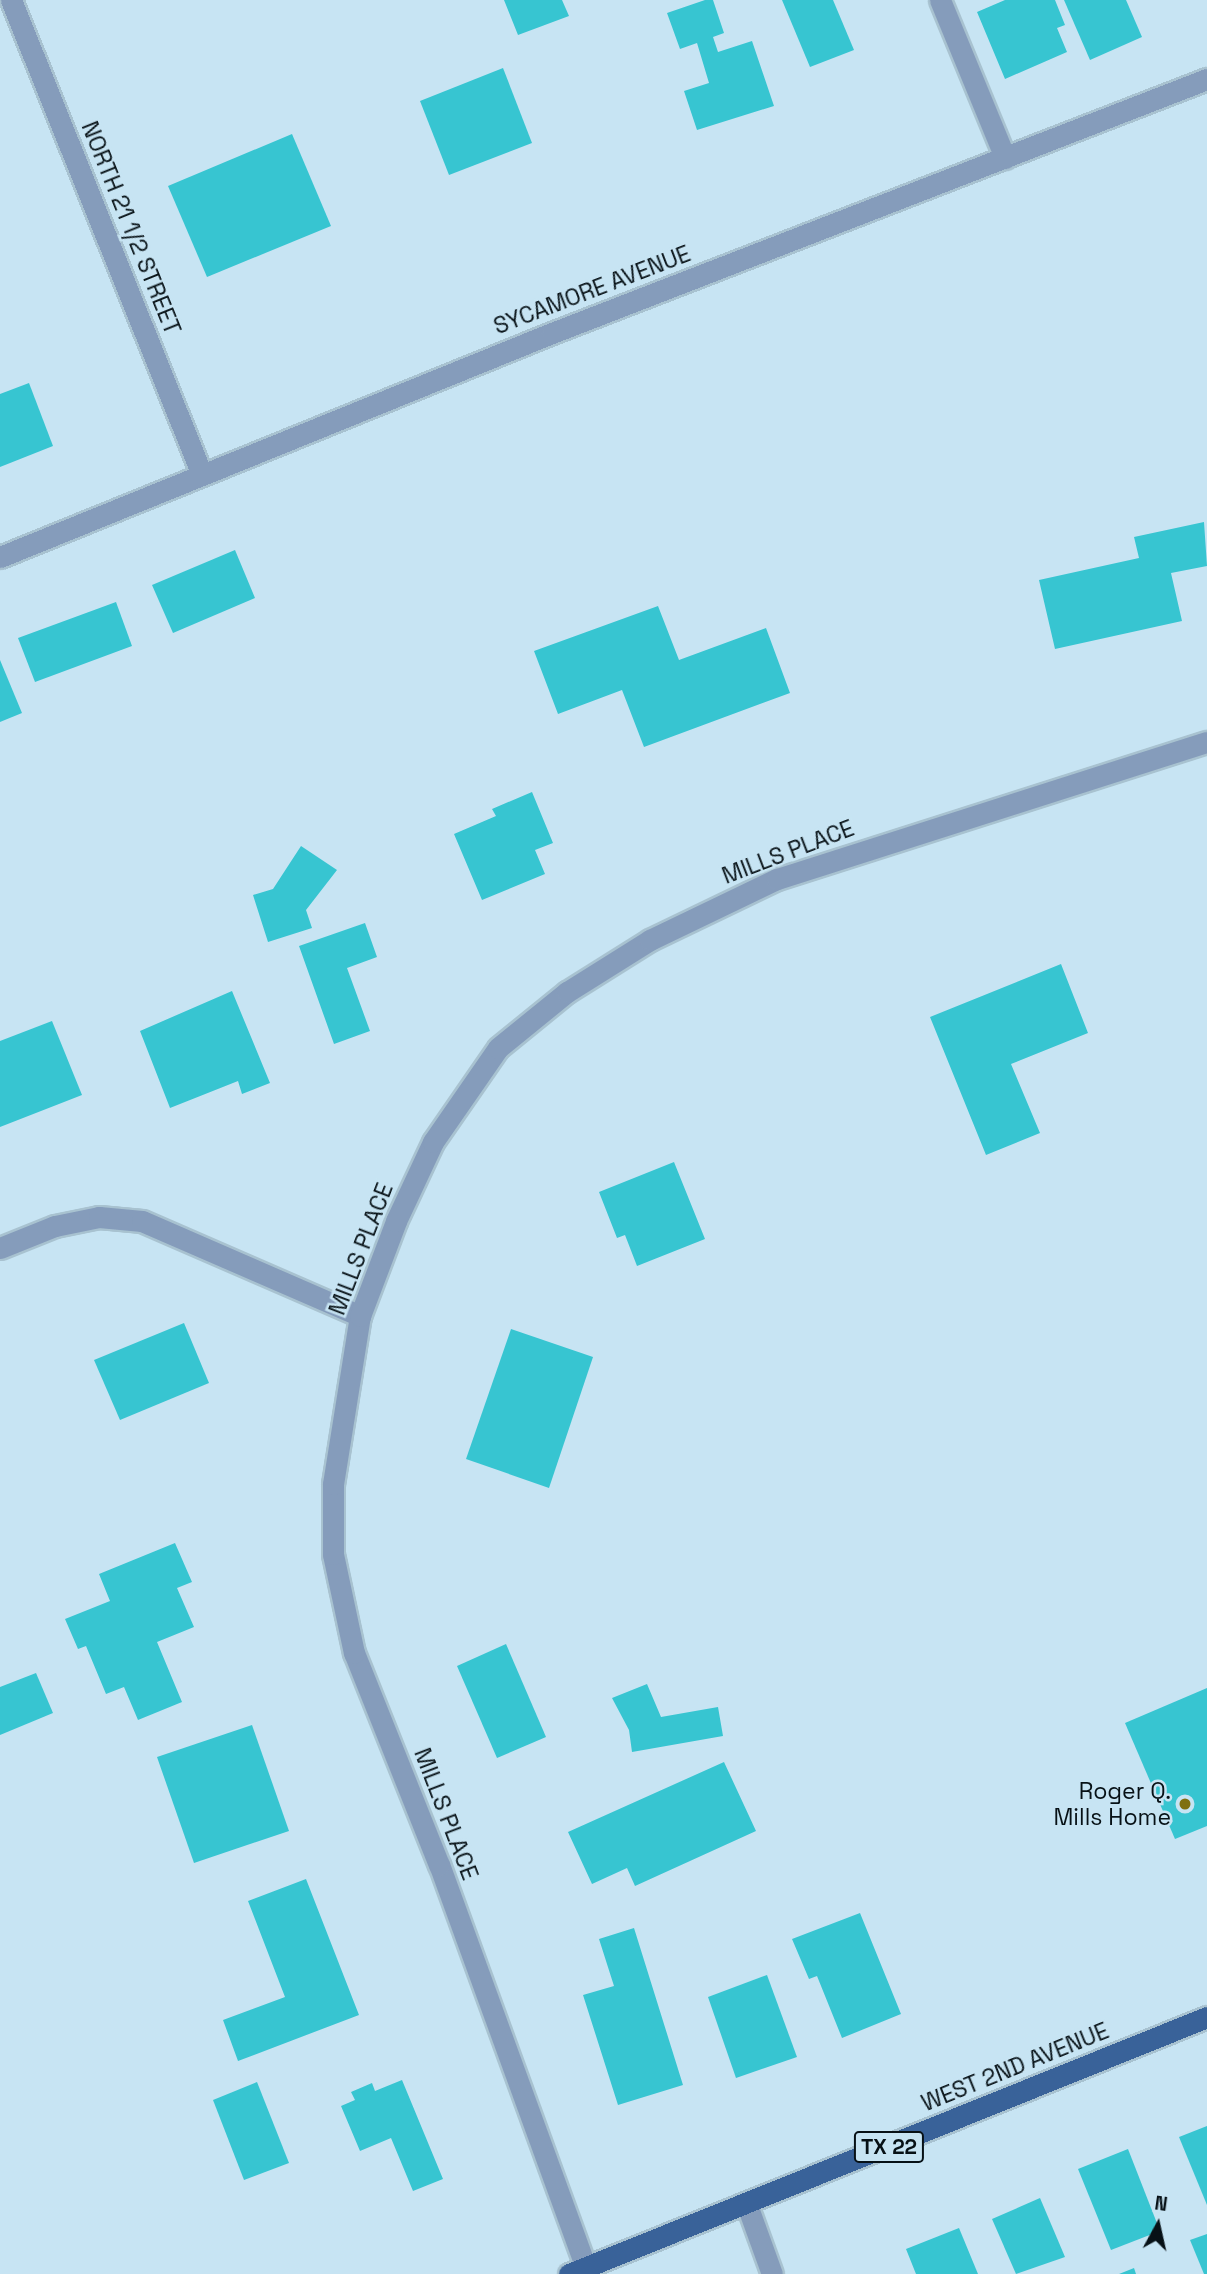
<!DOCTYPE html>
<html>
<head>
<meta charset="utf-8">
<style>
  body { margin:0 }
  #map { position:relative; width:1207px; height:2274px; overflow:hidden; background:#c7e4f3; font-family:"Space Grotesk",sans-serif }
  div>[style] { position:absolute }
  .building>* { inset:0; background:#37c5d1 }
  .roads { filter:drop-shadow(2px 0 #a8c2d0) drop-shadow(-2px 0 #a8c2d0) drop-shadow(0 2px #a8c2d0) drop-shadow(0 -2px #a8c2d0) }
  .minor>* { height:21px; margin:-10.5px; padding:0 10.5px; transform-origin:10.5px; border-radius:10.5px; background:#859cbb }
  .major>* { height:21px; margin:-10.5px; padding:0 10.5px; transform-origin:10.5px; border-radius:10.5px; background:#396299 }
  .dots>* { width:19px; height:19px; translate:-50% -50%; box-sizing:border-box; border:4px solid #c7e4f3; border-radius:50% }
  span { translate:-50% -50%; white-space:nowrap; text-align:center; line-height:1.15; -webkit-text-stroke:5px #c7e4f3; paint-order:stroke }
  .shield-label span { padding:2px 5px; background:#c7e4f3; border:2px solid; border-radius:5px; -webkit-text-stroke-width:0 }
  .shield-label { font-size:21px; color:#071116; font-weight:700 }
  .street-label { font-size:23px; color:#071116 }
  .poi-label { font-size:23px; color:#071116 }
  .right { translate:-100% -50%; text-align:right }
  .north { position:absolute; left:1123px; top:2190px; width:70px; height:70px; -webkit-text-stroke:5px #c7e4f3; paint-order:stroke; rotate:8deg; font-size:19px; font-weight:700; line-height:28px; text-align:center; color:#071116 }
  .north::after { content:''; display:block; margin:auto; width:24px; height:32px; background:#071116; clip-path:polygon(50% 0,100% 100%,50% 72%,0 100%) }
</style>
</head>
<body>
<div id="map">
  <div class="building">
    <i style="clip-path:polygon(504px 0,562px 0,569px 16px,518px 35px)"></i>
    <i style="clip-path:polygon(705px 0,713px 0,724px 33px,713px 37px,718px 52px,752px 41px,774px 106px,697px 130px,684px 91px,709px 83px,697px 43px,680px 49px,667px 13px)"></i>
    <i style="clip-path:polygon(782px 0,833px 0,854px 50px,810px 67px)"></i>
    <i style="clip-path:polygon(1005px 0,1055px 0,1065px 25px,1057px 28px,1067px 52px,1005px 79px,977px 12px)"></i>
    <i style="clip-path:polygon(1064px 0,1126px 0,1142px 37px,1090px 60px)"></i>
    <i style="clip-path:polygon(503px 68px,532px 143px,449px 175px,420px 101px)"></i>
    <i style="clip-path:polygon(292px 134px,331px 226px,207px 277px,168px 186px)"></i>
    <i style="clip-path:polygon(29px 383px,53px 446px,0 467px,0 394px)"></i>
    <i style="clip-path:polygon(1204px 522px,1207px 566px,1171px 573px,1182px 621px,1055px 649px,1039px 580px,1139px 558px,1134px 537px)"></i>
    <i style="clip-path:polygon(235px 550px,255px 598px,173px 633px,152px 585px)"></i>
    <i style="clip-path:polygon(116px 602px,132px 646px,35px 682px,18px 638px)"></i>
    <i style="clip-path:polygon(658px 606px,679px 660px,766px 628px,790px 693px,644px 747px,622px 690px,558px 714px,534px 651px)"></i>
    <i style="clip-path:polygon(0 660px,22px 713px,0 722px)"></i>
    <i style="clip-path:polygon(532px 792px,553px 843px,535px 850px,545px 874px,482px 900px,454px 834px,496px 816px,492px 809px)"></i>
    <i style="clip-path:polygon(301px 846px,337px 870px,306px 910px,312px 928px,268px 942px,253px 895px,273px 889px)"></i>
    <i style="clip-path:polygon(365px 923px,377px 957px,347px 968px,370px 1031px,334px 1044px,299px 946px)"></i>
    <i style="clip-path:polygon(1061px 964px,1088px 1033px,1011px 1064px,1040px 1133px,986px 1155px,930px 1017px)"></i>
    <i style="clip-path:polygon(232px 991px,270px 1083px,242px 1094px,238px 1081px,170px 1108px,140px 1031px)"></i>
    <i style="clip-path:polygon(52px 1021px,82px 1095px,0 1127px,0 1041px)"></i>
    <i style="clip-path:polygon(674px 1162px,705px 1239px,637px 1266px,625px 1235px,617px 1238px,599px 1192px)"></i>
    <i style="clip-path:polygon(184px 1323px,209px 1383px,120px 1420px,94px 1360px)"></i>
    <i style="clip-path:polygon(511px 1329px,593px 1357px,549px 1488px,466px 1459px)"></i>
    <i style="clip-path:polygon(175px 1543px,192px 1582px,177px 1588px,194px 1627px,157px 1642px,182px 1702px,138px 1720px,124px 1687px,106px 1694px,86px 1646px,78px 1649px,65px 1619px,110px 1601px,99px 1574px)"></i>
    <i style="clip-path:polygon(506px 1644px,546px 1737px,497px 1758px,457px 1666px)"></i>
    <i style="clip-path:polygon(36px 1673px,53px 1713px,0 1735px,0 1687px)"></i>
    <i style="clip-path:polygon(647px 1684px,661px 1717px,718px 1707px,723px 1736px,632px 1752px,629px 1730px,612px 1698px)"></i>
    <i style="clip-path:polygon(1207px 1688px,1207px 1826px,1175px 1839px,1125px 1723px)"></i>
    <i style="clip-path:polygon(252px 1725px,289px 1831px,194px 1863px,157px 1757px)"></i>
    <i style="clip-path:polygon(724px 1762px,756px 1831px,635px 1886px,627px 1868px,592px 1884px,568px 1832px)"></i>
    <i style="clip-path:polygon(306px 1879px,359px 2015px,238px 2061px,223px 2020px,285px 1997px,248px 1901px)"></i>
    <i style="clip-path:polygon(860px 1913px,901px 2014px,842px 2038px,817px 1976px,809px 1979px,792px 1939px)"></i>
    <i style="clip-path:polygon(634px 1928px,683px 2085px,618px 2105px,583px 1995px,614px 1986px,599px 1939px)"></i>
    <i style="clip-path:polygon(767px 1975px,797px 2057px,736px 2078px,708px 1997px)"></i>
    <i style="clip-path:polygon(402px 2080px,443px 2179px,413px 2191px,391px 2138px,360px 2151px,341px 2106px,355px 2100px,351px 2092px,372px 2083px,375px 2091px)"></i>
    <i style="clip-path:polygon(257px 2082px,289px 2163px,244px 2180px,213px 2100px)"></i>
    <i style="clip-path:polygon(1207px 2126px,1207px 2205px,1179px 2137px)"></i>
    <i style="clip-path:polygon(1128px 2149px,1160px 2231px,1111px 2250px,1078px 2169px)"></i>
    <i style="clip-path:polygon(1040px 2198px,1065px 2257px,1016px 2274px,992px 2219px)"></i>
    <i style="clip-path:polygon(959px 2228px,978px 2274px,916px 2274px,906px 2249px)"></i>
    <i style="clip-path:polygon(1207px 2234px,1207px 2274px,1204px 2274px,1190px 2240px)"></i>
    <i style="clip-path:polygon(1134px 2268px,1136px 2274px,1119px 2274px)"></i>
  </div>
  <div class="roads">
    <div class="minor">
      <i style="left:11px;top:0;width:512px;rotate:68.09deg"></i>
      <i style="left:940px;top:0;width:171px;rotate:67.6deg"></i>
      <i style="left:0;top:557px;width:596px;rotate:-22.09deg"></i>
      <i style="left:552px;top:333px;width:703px;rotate:-21.2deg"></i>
      <i style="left:0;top:1248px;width:59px;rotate:-21.8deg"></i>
      <i style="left:55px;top:1226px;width:45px;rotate:-11.6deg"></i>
      <i style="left:99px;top:1217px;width:43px;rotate:5.3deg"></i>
      <i style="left:142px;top:1221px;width:238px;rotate:23.5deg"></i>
      <i style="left:747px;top:2205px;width:73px;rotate:70.1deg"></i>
      <i style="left:586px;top:2268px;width:429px;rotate:-110deg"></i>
      <i style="left:439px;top:1865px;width:228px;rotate:-111.8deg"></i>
      <i style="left:354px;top:1653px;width:101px;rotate:-102deg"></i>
      <i style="left:333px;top:1554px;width:70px;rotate:-90deg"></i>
      <i style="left:333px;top:1484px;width:170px;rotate:-80.9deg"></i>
      <i style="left:360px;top:1316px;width:102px;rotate:-69.2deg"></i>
      <i style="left:396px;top:1221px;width:87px;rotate:-64.9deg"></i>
      <i style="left:433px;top:1142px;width:114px;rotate:-55.3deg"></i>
      <i style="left:498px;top:1048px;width:89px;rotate:-39.1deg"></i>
      <i style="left:567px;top:992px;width:98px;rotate:-32.1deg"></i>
      <i style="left:650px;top:940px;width:141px;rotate:-25.7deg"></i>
      <i style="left:777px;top:879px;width:451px;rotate:-17.7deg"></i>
    </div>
    <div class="major">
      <i style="left:569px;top:2274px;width:688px;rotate:-21.94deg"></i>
    </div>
  </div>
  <div class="dots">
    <i style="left:1185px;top:1804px;background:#7f7010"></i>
  </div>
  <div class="shield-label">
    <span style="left:889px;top:2147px">TX 22</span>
  </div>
  <div class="street-label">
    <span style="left:131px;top:228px;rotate:68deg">NORTH 21 1/2 STREET</span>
    <span style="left:592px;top:290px;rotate:-21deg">SYCAMORE AVENUE</span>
    <span style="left:788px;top:852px;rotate:-21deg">MILLS PLACE</span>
    <span style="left:361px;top:1249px;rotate:-69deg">MILLS PLACE</span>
    <span style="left:446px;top:1814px;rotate:69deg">MILLS PLACE</span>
    <span style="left:1015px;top:2067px;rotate:-22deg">WEST 2ND AVENUE</span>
  </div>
  <div class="poi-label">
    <span class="right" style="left:1171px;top:1804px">Roger Q.<br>Mills Home</span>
  </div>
  <div class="north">N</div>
</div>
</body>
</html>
